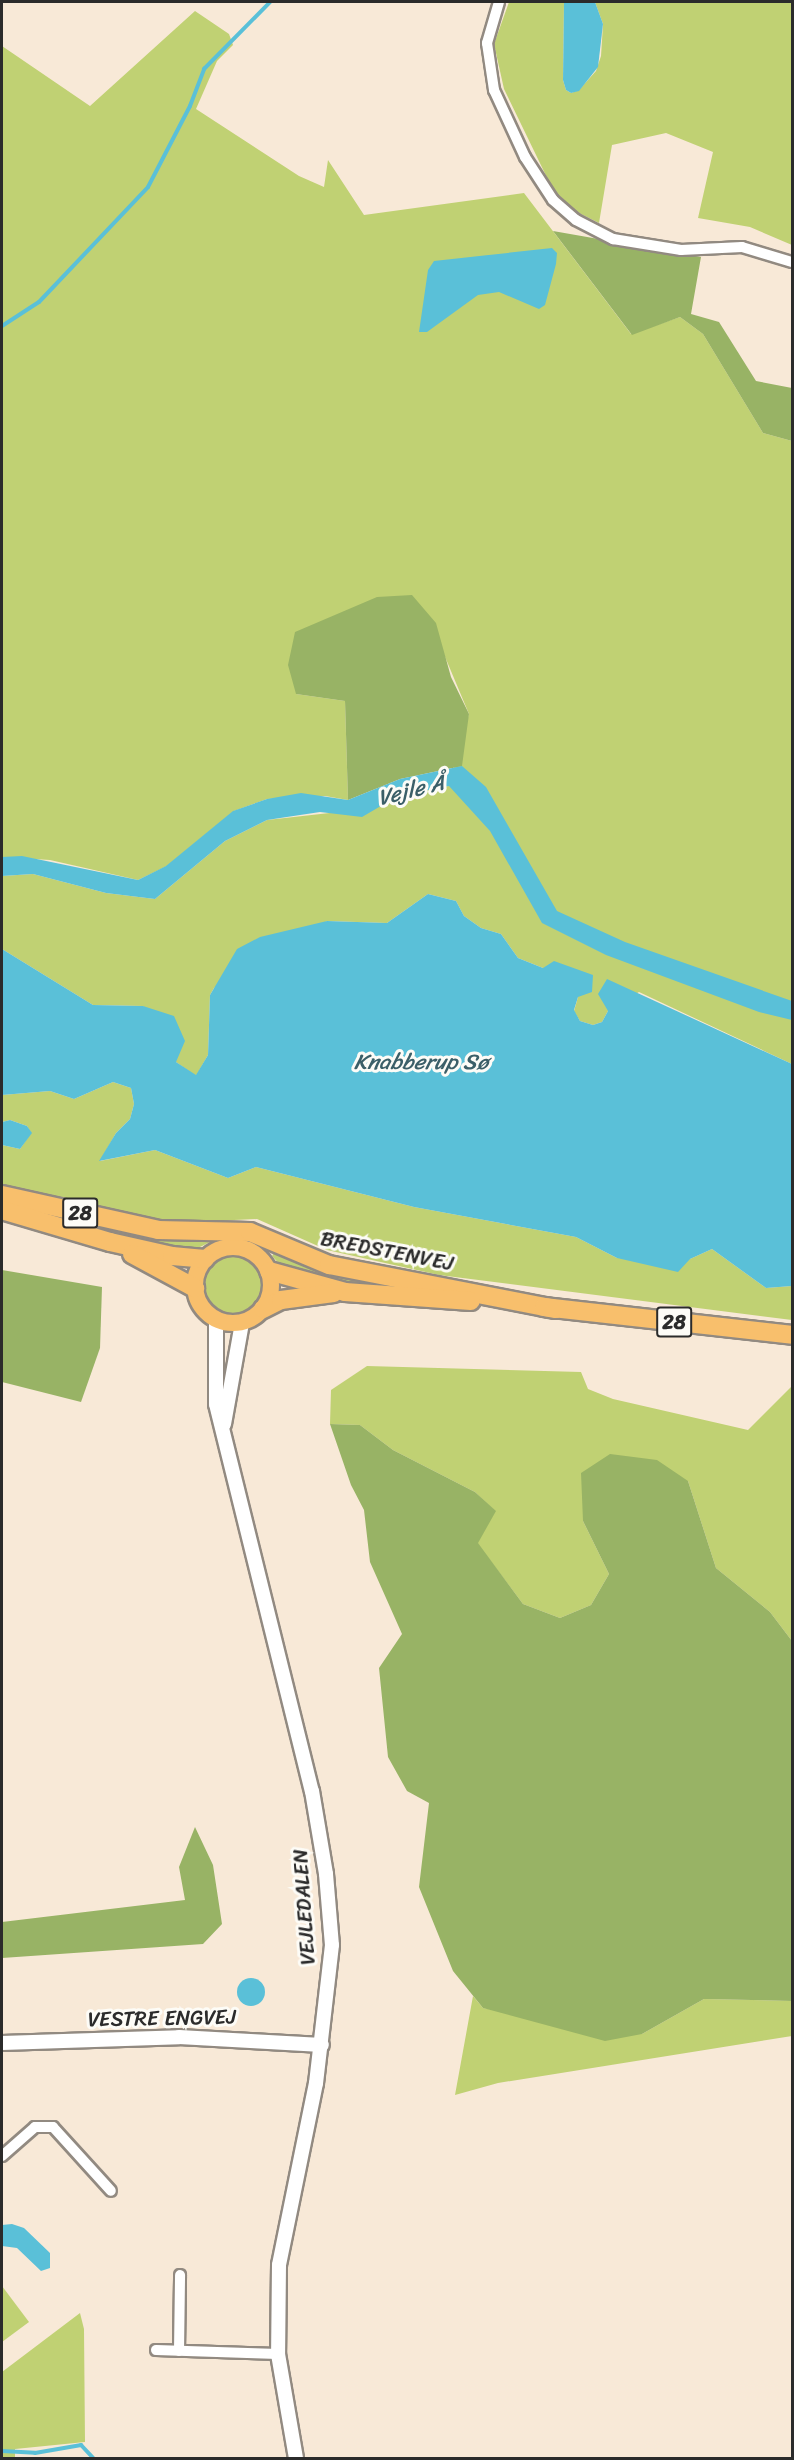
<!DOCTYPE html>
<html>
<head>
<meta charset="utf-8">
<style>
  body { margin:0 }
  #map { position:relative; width:794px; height:2460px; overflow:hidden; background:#f8e9d7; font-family:Sriracha,sans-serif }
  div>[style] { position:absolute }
  .green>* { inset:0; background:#c0d173 }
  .round { border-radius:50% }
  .forest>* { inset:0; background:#98b365 }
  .water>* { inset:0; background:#5ac0d8 }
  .stream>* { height:4px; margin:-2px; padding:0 2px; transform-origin:2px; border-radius:2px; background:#5ac0d8 }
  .roads { filter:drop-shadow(2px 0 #928a81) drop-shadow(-2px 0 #928a81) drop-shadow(0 2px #928a81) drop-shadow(0 -2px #928a81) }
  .minor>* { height:10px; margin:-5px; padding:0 5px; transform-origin:5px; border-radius:5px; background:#fff }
  .tertiary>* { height:14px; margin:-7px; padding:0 7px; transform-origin:7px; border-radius:7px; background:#fff }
  .primary>* { height:16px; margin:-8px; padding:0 8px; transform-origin:8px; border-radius:8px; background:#f8bf6c }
  .primary>.ring { margin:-8px; padding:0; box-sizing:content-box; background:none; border:16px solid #f8bf6c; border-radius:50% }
  .trunk>* { height:18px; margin:-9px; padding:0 9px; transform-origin:9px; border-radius:9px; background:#f8bf6c }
  span { translate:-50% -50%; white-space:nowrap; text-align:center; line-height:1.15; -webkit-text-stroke:6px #fdfcf7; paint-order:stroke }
  .shield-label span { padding:2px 4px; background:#fdfcf7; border:2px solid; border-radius:4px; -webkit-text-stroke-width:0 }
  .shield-label { font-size:20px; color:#2b2b2b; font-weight:700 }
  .street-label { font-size:21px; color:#2b2b2b }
  .water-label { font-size:22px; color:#3b5f68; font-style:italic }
  .frame { position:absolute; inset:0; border:3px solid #2b2b2b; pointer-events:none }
</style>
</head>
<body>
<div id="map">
  <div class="green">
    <i style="clip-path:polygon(509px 2px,564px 2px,563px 80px,566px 90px,571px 93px,579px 90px,596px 71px,601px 56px,603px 24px,595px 2px,792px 2px,792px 245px,750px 227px,698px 218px,713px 152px,666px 133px,612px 145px,599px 223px,577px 212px,553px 190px,504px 89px,494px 44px)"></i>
    <i style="clip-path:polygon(195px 11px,229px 34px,233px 45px,217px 61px,196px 109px,299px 176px,324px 187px,328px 160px,364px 215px,524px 193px,631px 334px,680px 317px,703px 334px,763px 433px,792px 441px,792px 1064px,639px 992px,608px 1011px,602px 1022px,593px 1025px,580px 1021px,574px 1011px,578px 997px,543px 968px,518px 958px,501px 934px,481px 928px,464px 916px,456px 901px,428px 894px,387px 923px,327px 921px,214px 988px,210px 995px,208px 1055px,196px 1076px,176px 1062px,143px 1006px,93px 1005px,2px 949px,2px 876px,33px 874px,106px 893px,155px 899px,225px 841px,267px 820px,374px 808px,416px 790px,449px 786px,469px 714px,443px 652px,296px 694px,345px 701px,348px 800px,325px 796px,267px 799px,234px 811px,167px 866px,138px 880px,50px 860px,2px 857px,2px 46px,90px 106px)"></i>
    <i style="clip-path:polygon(113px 1082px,131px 1088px,134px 1104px,130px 1119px,116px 1133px,100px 1161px,155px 1150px,228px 1178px,256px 1167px,414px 1207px,576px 1237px,617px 1258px,690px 1259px,712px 1249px,766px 1288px,792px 1286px,792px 1320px,439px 1275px,327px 1250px,257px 1219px,168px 1223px,2px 1187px,2px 1145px,20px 1149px,31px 1133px,27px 1126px,10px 1120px,2px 1122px,2px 1095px,50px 1091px,74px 1099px)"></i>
    <i style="clip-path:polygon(96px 1223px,213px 1237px,214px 1240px,194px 1250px,177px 1252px,95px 1228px)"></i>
    <i style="clip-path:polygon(276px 1250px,367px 1278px,366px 1284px,309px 1279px,284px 1269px,272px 1256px)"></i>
    <i class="round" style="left:204px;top:1256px;width:58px;height:58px"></i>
    <i style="clip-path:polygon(367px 1366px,581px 1372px,588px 1389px,613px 1399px,748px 1430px,792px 1386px,792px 1641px,770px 1612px,716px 1568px,688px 1481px,583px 1521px,609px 1574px,591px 1605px,560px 1618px,523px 1604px,477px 1543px,495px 1511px,475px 1492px,393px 1450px,360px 1425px,330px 1424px,331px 1390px)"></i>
    <i style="clip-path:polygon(473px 1996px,483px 2008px,642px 2034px,704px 1999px,792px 2001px,792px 2036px,498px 2083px,455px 2095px)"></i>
    <i style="clip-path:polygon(2px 2286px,29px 2322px,2px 2342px)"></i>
    <i style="clip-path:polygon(80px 2313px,84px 2329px,85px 2442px,15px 2449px,15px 2458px,2px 2458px,2px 2372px)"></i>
  </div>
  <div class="forest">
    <i style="clip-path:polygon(553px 231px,701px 257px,691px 314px,719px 322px,756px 381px,792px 388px,792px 441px,763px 433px,703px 334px,680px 317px,632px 335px)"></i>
    <i style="clip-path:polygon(412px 595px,436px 623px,451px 677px,469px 714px,462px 766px,400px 779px,348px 800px,345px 701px,296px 694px,288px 665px,295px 632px,377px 597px)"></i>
    <i style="clip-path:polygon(2px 1270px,102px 1287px,100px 1348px,81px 1402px,2px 1382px)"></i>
    <i style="clip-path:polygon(330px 1424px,360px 1425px,393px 1450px,475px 1492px,496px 1511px,478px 1543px,523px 1604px,560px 1618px,591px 1605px,609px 1574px,583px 1521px,581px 1473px,610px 1454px,657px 1460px,688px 1481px,716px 1568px,770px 1612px,792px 1641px,792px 2001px,704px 1999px,642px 2034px,605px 2041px,483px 2008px,453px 1971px,419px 1887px,429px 1803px,407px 1791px,388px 1757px,379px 1668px,402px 1634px,370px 1562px,364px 1510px,351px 1485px)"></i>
    <i style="clip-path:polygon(195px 1827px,213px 1865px,222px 1924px,203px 1944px,2px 1958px,2px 1922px,185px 1900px,179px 1867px)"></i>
  </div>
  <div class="water">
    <i style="clip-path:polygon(564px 2px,595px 2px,603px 24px,598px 67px,579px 91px,571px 93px,566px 90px,563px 80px)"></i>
    <i style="clip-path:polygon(552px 248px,557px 253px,556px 264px,545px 305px,539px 309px,499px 292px,478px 295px,427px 332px,419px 332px,428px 270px,434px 261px)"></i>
    <i style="clip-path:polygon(462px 766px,486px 787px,557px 911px,625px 942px,792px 1001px,792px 1020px,759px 1012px,606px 955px,542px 923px,490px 831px,449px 786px,398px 796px,362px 817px,320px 812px,267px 820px,225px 841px,155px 899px,106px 893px,33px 874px,2px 876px,2px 857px,22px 856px,138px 880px,166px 866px,233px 811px,267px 799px,301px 793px,348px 800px,400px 779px)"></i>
    <i style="clip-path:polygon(428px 894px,456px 901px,464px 916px,481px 928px,501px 934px,518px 958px,543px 968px,554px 961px,593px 975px,592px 992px,578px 997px,574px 1010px,580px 1021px,593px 1025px,602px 1022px,608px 1011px,598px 994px,607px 979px,792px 1064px,792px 1286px,766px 1288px,712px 1249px,690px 1259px,678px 1272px,617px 1258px,576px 1237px,414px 1207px,256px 1167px,228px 1178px,155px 1150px,99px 1161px,116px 1133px,130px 1119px,134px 1104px,131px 1088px,113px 1082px,74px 1099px,50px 1091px,2px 1095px,2px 949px,93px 1005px,143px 1006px,174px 1016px,185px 1041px,176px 1062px,196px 1075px,208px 1055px,210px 995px,237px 949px,260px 937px,327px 921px,387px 923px)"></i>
    <i style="clip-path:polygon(10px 1120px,27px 1126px,32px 1133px,20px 1149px,2px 1145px,2px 1122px)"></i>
    <i class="round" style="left:237px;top:1978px;width:28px;height:28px"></i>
    <i style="clip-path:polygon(12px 2224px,24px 2228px,50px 2253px,50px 2268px,41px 2271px,17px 2248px,2px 2246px,2px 2225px)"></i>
  </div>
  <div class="stream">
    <i style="left:2px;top:326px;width:44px;rotate:-33deg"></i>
    <i style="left:39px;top:302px;width:158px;rotate:-46.5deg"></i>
    <i style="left:148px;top:187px;width:91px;rotate:-62.6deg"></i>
    <i style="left:190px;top:106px;width:40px;rotate:-69deg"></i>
    <i style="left:204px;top:69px;width:94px;rotate:-45.4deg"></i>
    <i style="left:2px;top:2451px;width:33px;rotate:3deg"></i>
    <i style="left:35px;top:2453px;width:47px;rotate:-9.9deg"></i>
    <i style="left:81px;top:2445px;width:18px;rotate:47deg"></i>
  </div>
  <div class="roads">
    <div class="minor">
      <i style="left:499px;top:2px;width:43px;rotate:106.3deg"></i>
      <i style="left:487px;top:43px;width:48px;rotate:81.5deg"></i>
      <i style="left:494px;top:90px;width:74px;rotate:65.2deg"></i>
      <i style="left:525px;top:157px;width:51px;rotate:56.9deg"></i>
      <i style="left:553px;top:200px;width:30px;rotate:41deg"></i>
      <i style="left:576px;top:220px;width:42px;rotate:27.2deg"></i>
      <i style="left:613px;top:239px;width:69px;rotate:9.2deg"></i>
      <i style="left:681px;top:250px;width:61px;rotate:-2.8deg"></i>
      <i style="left:742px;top:247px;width:52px;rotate:16.7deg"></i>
      <i style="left:2px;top:2156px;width:44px;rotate:-41.3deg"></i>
      <i style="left:35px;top:2127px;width:18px"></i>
      <i style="left:53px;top:2127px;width:86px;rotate:47.8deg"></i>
      <i style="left:156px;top:2350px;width:122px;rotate:1.9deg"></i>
      <i style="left:179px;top:2351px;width:76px;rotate:-89.2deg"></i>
    </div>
    <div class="tertiary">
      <i style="left:216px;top:1320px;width:84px;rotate:90deg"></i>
      <i style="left:216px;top:1404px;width:399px;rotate:76.1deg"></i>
      <i style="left:312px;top:1791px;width:84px;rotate:80.4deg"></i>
      <i style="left:326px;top:1874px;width:71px;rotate:85.2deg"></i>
      <i style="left:332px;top:1945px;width:139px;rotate:96.6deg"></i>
      <i style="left:316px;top:2083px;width:186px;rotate:101.5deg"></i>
      <i style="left:279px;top:2265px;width:89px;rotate:90.6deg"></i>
      <i style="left:278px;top:2354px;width:106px;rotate:80.2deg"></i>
      <i style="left:224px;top:1424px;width:103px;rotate:-79.9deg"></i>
      <i style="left:2px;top:2043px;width:177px;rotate:-1.9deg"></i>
      <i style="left:179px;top:2037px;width:143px;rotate:3.2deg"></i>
    </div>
    <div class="primary">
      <i class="ring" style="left:195px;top:1247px;width:60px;height:60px"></i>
    </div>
    <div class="trunk">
      <i style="left:2px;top:1195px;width:160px;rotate:12.6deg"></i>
      <i style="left:158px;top:1230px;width:92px;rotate:1.2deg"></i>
      <i style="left:250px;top:1232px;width:86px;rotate:22.7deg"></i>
      <i style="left:329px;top:1265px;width:231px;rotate:11deg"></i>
      <i style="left:2px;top:1210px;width:113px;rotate:16.5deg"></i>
      <i style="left:110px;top:1242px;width:64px;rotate:12.7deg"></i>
      <i style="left:172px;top:1256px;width:33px;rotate:5deg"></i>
      <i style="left:132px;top:1254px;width:72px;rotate:28.4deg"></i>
      <i style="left:269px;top:1271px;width:79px;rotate:15.4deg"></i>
      <i style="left:345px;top:1292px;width:126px;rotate:4.1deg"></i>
      <i style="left:544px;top:1307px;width:250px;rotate:6.4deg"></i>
      <i style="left:263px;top:1309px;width:20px;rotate:-27deg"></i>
      <i style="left:281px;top:1300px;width:53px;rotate:-7.5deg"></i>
    </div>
  </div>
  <div class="shield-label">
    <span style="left:80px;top:1213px">28</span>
    <span style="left:674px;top:1322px">28</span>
  </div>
  <div class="street-label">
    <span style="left:387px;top:1251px;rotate:11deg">BREDSTENVEJ</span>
    <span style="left:304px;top:1907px;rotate:-94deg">VEJLEDALEN</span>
    <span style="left:162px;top:2018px;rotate:-1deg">VESTRE ENGVEJ</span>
  </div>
  <div class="water-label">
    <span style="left:411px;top:790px;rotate:-14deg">Vejle Å</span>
    <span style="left:421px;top:1062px">Knabberup Sø</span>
  </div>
  <div class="frame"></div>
</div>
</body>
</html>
